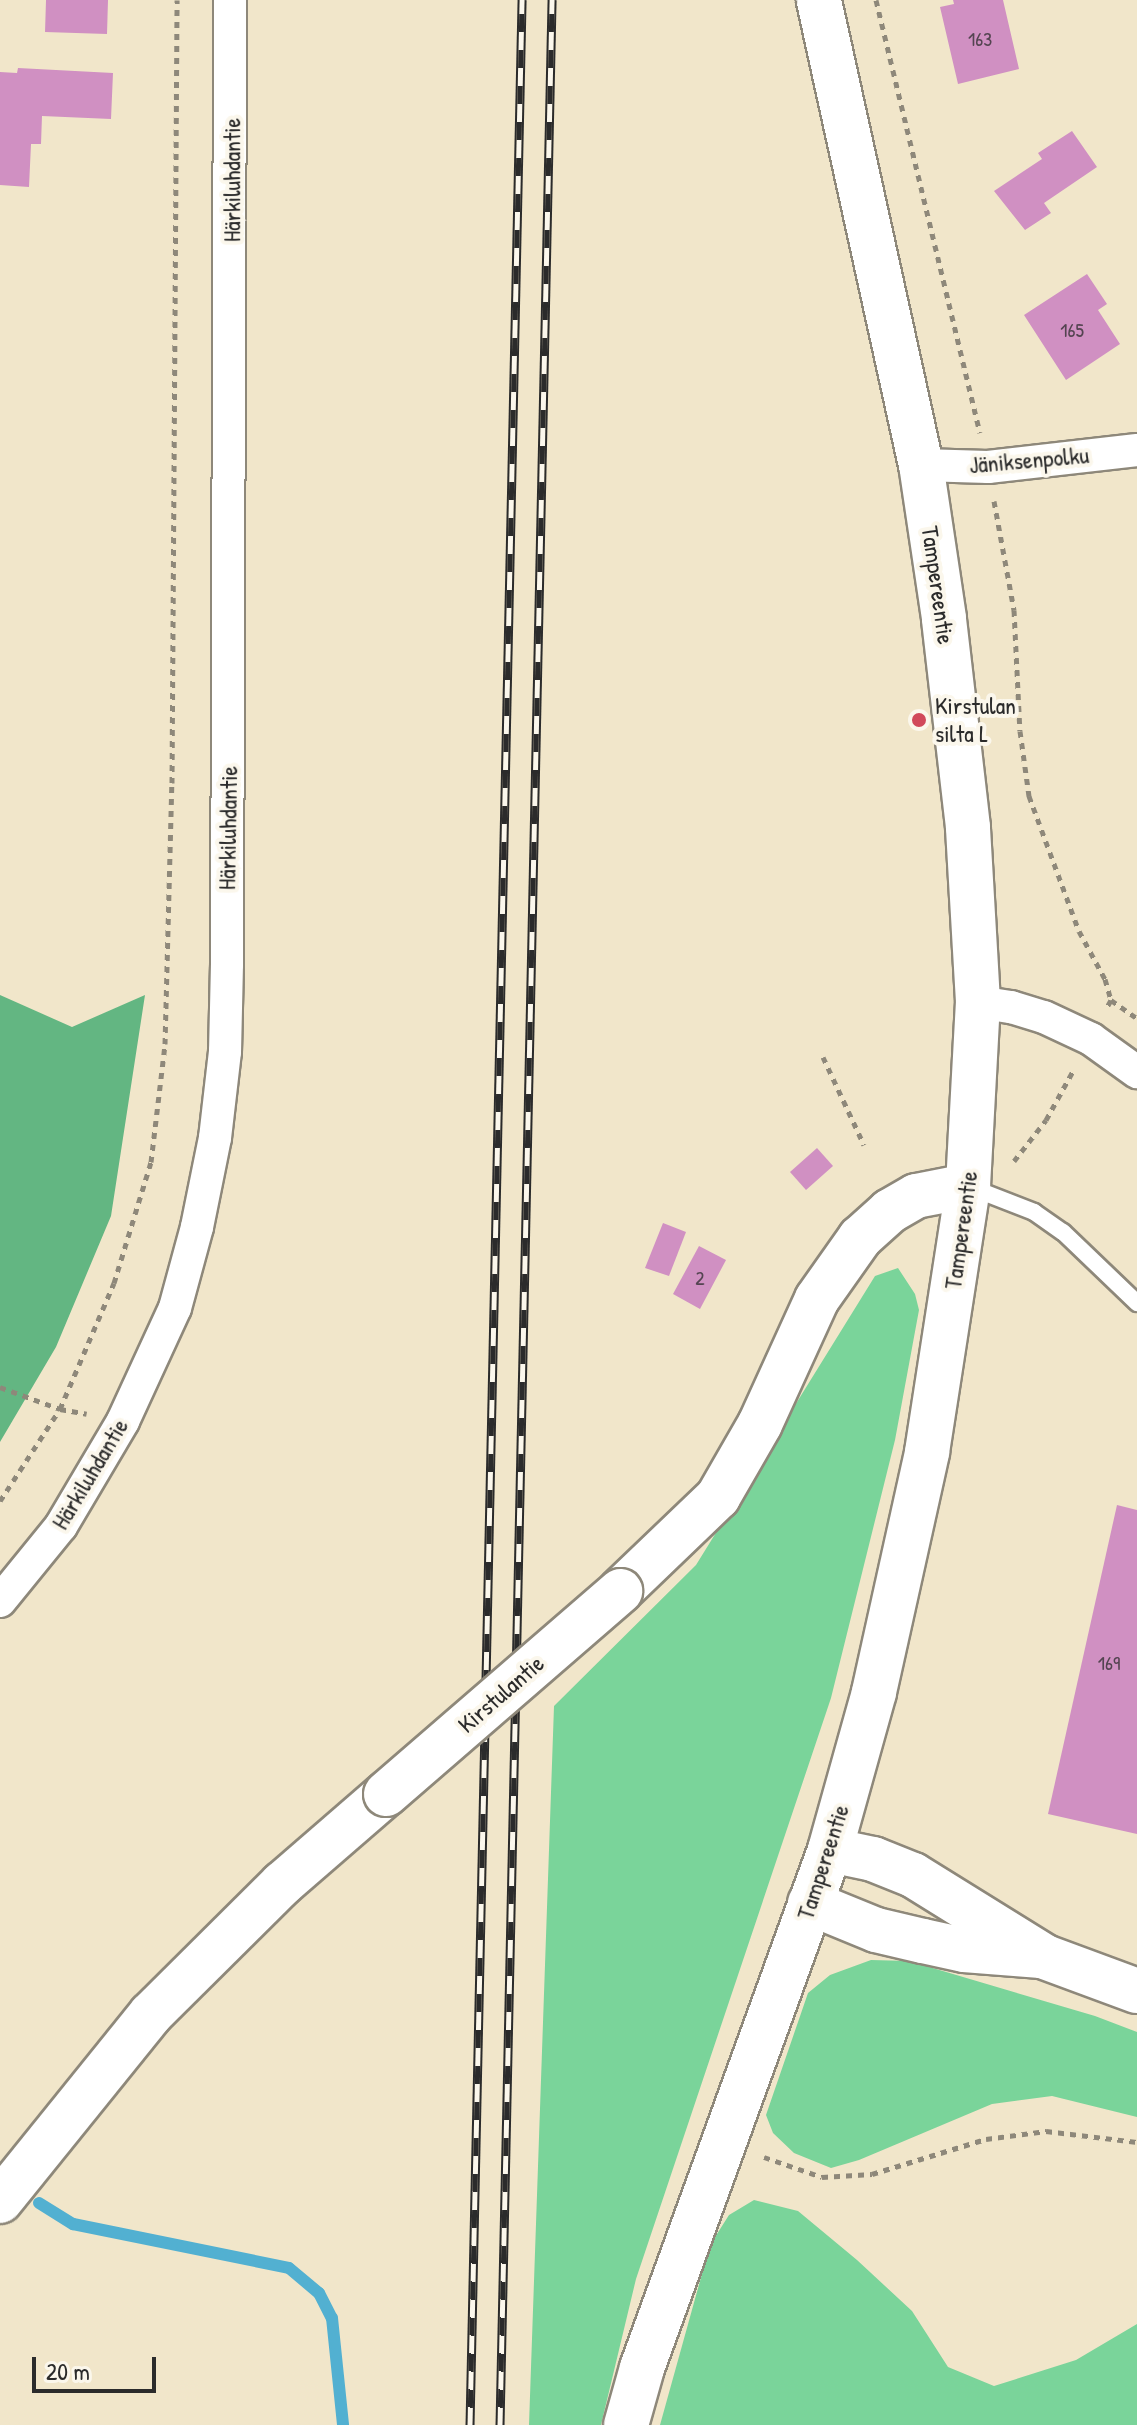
<!DOCTYPE html>
<html>
<head>
<meta charset="utf-8">
<style>
  body { margin:0 }
  #map { position:relative; width:1137px; height:2425px; overflow:hidden; background:#f1e6ca; font-family:"Patrick Hand",sans-serif }
  div>[style] { position:absolute }
  .green>* { inset:0; background:#7ad49a }
  .forest>* { inset:0; background:#63b682 }
  .stream>* { height:12px; margin:-6px; padding:0 6px; transform-origin:6px; border-radius:6px; background:#52b0d1 }
  .building>* { inset:0; background:#d090c2 }
  .path>* { height:5px; margin-top:-2.5px; transform-origin:0; background:repeating-linear-gradient(90deg,#8e887a 0 6px,transparent 0 12px) }
  .roads { filter:drop-shadow(2px 0 #8e887a) drop-shadow(-2px 0 #8e887a) drop-shadow(0 2px #8e887a) drop-shadow(0 -2px #8e887a) }
  .lane>* { height:16px; margin:-8px; padding:0 8px; transform-origin:8px; border-radius:8px; background:#fff }
  .street>* { height:32px; margin:-16px; padding:0 16px; transform-origin:16px; border-radius:16px; background:#fff }
  .secondary>* { height:44px; margin:-22px; padding:0 22px; transform-origin:22px; border-radius:22px; background:#fff }
  .primary>* { height:44px; margin:-22px; padding:0 22px; transform-origin:22px; border-radius:22px; background:#fff }
  .rail>* { height:9px; margin-top:-4.5px; transform-origin:0; background:repeating-linear-gradient(90deg,#fbf7ec 0 18px,#2b2b2b 0 36px); box-sizing:border-box; border-block:2px solid #2b2b2b }
  .bridges { filter:drop-shadow(2px 0 #8e887a) drop-shadow(-2px 0 #8e887a) drop-shadow(0 2px #8e887a) drop-shadow(0 -2px #8e887a) }
  .secondary-bridge>* { height:44px; margin:-22px; padding:0 22px; transform-origin:22px; border-radius:22px; background:#fff }
  .dots>* { width:22px; height:22px; translate:-50% -50%; box-sizing:border-box; border:4px solid #fbf7ec; border-radius:50% }
  span { translate:-50% -50%; white-space:nowrap; text-align:center; line-height:1.15; -webkit-text-stroke:8px #fbf7ec; paint-order:stroke }
  .number-label { font-size:20px; color:#544451 }
  .number-label span { -webkit-text-stroke-width:0 }
  .street-label { font-size:24px; color:#2b2b2b }
  .poi-label { font-size:24px; color:#2b2b2b }
  .left { translate:0 -50%; text-align:left }
  .scale { position:absolute; left:32px; top:2357px; width:124px; height:36px; box-sizing:border-box; border:4px solid #2b2b2b; border-top:0; padding-left:10px; font-size:24px; line-height:28px; white-space:nowrap; color:#2b2b2b; -webkit-text-stroke:6px #fbf7ec; paint-order:stroke }
</style>
</head>
<body>
<div id="map">
  <div class="green">
    <i style="clip-path:polygon(898px 1268px,915px 1294px,919px 1310px,895px 1440px,831px 1698px,636px 2279px,601px 2425px,529px 2425px,554px 1706px,696px 1565px,875px 1276px)"></i>
    <i style="clip-path:polygon(871px 1960px,909px 1961px,1095px 2016px,1137px 2032px,1137px 2117px,1052px 2096px,992px 2104px,859px 2160px,831px 2168px,794px 2153px,773px 2133px,766px 2115px,808px 1993px,830px 1975px)"></i>
    <i style="clip-path:polygon(754px 2200px,798px 2211px,857px 2260px,912px 2311px,948px 2367px,994px 2386px,1076px 2360px,1137px 2324px,1137px 2425px,660px 2425px,710px 2245px,729px 2215px)"></i>
  </div>
  <div class="forest">
    <i style="clip-path:polygon(0 995px,72px 1027px,145px 995px,111px 1216px,56px 1347px,0 1442px)"></i>
  </div>
  <div class="stream">
    <i style="left:39px;top:2203px;width:40px;rotate:32deg"></i>
    <i style="left:73px;top:2224px;width:220px;rotate:11.5deg"></i>
    <i style="left:289px;top:2268px;width:39px;rotate:40deg"></i>
    <i style="left:319px;top:2293px;width:28px;rotate:63deg"></i>
    <i style="left:332px;top:2318px;width:108px;rotate:84.1deg"></i>
  </div>
  <div class="building">
    <i style="clip-path:polygon(46px 0,108px 0,107px 34px,45px 32px)"></i>
    <i style="clip-path:polygon(953px 0,1003px 0,1019px 69px,958px 84px,940px 7px,954px 4px)"></i>
    <i style="clip-path:polygon(18px 68px,113px 73px,111px 119px,42px 116px,41px 144px,31px 144px,29px 187px,0 185px,0 72px,17px 73px)"></i>
    <i style="clip-path:polygon(1072px 131px,1097px 167px,1044px 203px,1051px 213px,1025px 230px,994px 191px,1042px 159px,1038px 153px)"></i>
    <i style="clip-path:polygon(1087px 274px,1107px 304px,1098px 310px,1120px 344px,1066px 380px,1024px 315px)"></i>
    <i style="clip-path:polygon(817px 1148px,833px 1166px,806px 1190px,790px 1172px)"></i>
    <i style="clip-path:polygon(663px 1223px,686px 1232px,669px 1276px,645px 1268px)"></i>
    <i style="clip-path:polygon(699px 1246px,726px 1260px,700px 1309px,673px 1294px)"></i>
    <i style="clip-path:polygon(1117px 1505px,1137px 1510px,1137px 1834px,1048px 1814px)"></i>
  </div>
  <div class="path">
    <i style="left:876px;top:0;width:445px;rotate:76.5deg"></i>
    <i style="left:994px;top:501px;width:111px;rotate:79.6deg"></i>
    <i style="left:1014px;top:610px;width:121px;rotate:87.2deg"></i>
    <i style="left:1020px;top:731px;width:66px;rotate:82.1deg"></i>
    <i style="left:1029px;top:796px;width:144px;rotate:69.7deg"></i>
    <i style="left:1079px;top:931px;width:55px;rotate:61.6deg"></i>
    <i style="left:1105px;top:979px;width:22px;rotate:74deg"></i>
    <i style="left:1111px;top:1000px;width:8px;rotate:120deg"></i>
    <i style="left:1111px;top:1000px;width:32px;rotate:35deg"></i>
    <i style="left:823px;top:1057px;width:97px;rotate:65deg"></i>
    <i style="left:1014px;top:1161px;width:52px;rotate:-52deg"></i>
    <i style="left:1046px;top:1120px;width:58px;rotate:-61.2deg"></i>
    <i style="left:0;top:1387px;width:64px;rotate:20.1deg"></i>
    <i style="left:60px;top:1409px;width:27px;rotate:10deg"></i>
    <i style="left:0;top:1501px;width:110px;rotate:-56.9deg"></i>
    <i style="left:60px;top:1409px;width:137px;rotate:-66.8deg"></i>
    <i style="left:114px;top:1283px;width:127px;rotate:-73deg"></i>
    <i style="left:151px;top:1162px;width:119px;rotate:-83.2deg"></i>
    <i style="left:165px;top:1044px;width:261px;rotate:-88.5deg"></i>
    <i style="left:172px;top:783px;width:783px;rotate:-89.63deg"></i>
    <i style="left:764px;top:2157px;width:61px;rotate:19deg"></i>
    <i style="left:822px;top:2177px;width:50px;rotate:-3.4deg"></i>
    <i style="left:872px;top:2174px;width:119px;rotate:-17.1deg"></i>
    <i style="left:986px;top:2139px;width:61px;rotate:-7.6deg"></i>
    <i style="left:1046px;top:2131px;width:92px;rotate:6.9deg"></i>
  </div>
  <div class="roads">
    <div class="lane">
      <i style="left:970px;top:1187px;width:69px;rotate:21.3deg"></i>
      <i style="left:1034px;top:1212px;width:35px;rotate:35deg"></i>
      <i style="left:1063px;top:1232px;width:103px;rotate:43.8deg"></i>
    </div>
    <div class="street">
      <i style="left:921px;top:465px;width:67px;rotate:1.7deg"></i>
      <i style="left:988px;top:467px;width:150px;rotate:-6.5deg"></i>
      <i style="left:978px;top:1002px;width:33px;rotate:9deg"></i>
      <i style="left:1011px;top:1007px;width:34px;rotate:17deg"></i>
      <i style="left:1044px;top:1017px;width:52px;rotate:25.1deg"></i>
      <i style="left:1091px;top:1039px;width:57px;rotate:35.7deg"></i>
      <i style="left:0;top:1601px;width:97px;rotate:-50.9deg"></i>
      <i style="left:61px;top:1526px;width:122px;rotate:-59.4deg"></i>
      <i style="left:123px;top:1421px;width:124px;rotate:-65.3deg"></i>
      <i style="left:175px;top:1308px;width:84px;rotate:-74.8deg"></i>
      <i style="left:197px;top:1227px;width:91px;rotate:-78.6deg"></i>
      <i style="left:215px;top:1138px;width:87px;rotate:-83.4deg"></i>
      <i style="left:225px;top:1052px;width:88px;rotate:-88.7deg"></i>
      <i style="left:227px;top:964px;width:964px;rotate:-89.82deg"></i>
    </div>
    <div class="secondary">
      <i style="left:620px;top:1591px;width:136px;rotate:-43.8deg"></i>
      <i style="left:718px;top:1497px;width:84px;rotate:-60.1deg"></i>
      <i style="left:760px;top:1424px;width:137px;rotate:-65.5deg"></i>
      <i style="left:817px;top:1299px;width:75px;rotate:-54.8deg"></i>
      <i style="left:860px;top:1238px;width:40px;rotate:-42deg"></i>
      <i style="left:890px;top:1211px;width:30px;rotate:-30deg"></i>
      <i style="left:916px;top:1196px;width:53px;rotate:-10.9deg"></i>
      <i style="left:0;top:2201px;width:240px;rotate:-51.1deg"></i>
      <i style="left:151px;top:2014px;width:185px;rotate:-44.8deg"></i>
      <i style="left:282px;top:1884px;width:138px;rotate:-40.9deg"></i>
      <i style="left:626px;top:2425px;width:59px;rotate:-74.3deg"></i>
      <i style="left:642px;top:2368px;width:551px;rotate:-70.05deg"></i>
      <i style="left:830px;top:1850px;width:164px;rotate:-74.4deg"></i>
      <i style="left:874px;top:1692px;width:246px;rotate:-77.5deg"></i>
      <i style="left:927px;top:1452px;width:269px;rotate:-81.2deg"></i>
      <i style="left:968px;top:1186px;width:184px;rotate:-86.9deg"></i>
      <i style="left:978px;top:1002px;width:175px;rotate:-93.3deg"></i>
      <i style="left:968px;top:827px;width:210px;rotate:-96.6deg"></i>
      <i style="left:944px;top:618px;width:155px;rotate:-98.5deg"></i>
      <i style="left:921px;top:465px;width:476px;rotate:-102.4deg"></i>
    </div>
    <div class="primary">
      <i style="left:830px;top:1850px;width:44px;rotate:11.8deg"></i>
      <i style="left:873px;top:1859px;width:43px;rotate:21.8deg"></i>
      <i style="left:913px;top:1875px;width:155px;rotate:31.8deg"></i>
      <i style="left:1045px;top:1957px;width:98px;rotate:20.3deg"></i>
      <i style="left:810px;top:1903px;width:71px;rotate:22.2deg"></i>
      <i style="left:876px;top:1930px;width:48px;rotate:13.2deg"></i>
      <i style="left:923px;top:1941px;width:42px;rotate:12.4deg"></i>
      <i style="left:964px;top:1950px;width:74px;rotate:4.6deg"></i>
    </div>
  </div>
  <div class="rail">
    <i style="left:470px;top:2425px;width:2426px;rotate:-88.77deg"></i>
    <i style="left:500px;top:2425px;width:2426px;rotate:-88.77deg"></i>
  </div>
  <div class="bridges">
    <div class="secondary-bridge">
      <i style="left:386px;top:1794px;width:310px;rotate:-40.9deg"></i>
    </div>
  </div>
  <div class="dots">
    <i style="left:919px;top:720px;background:#d1495b"></i>
  </div>
  <div class="number-label">
    <span style="left:980px;top:38px">163</span>
    <span style="left:1072px;top:329px">165</span>
    <span style="left:700px;top:1277px">2</span>
    <span style="left:1109px;top:1662px">169</span>
  </div>
  <div class="street-label">
    <span style="left:232px;top:180px;rotate:-90deg">Härkiluhdantie</span>
    <span style="left:1029px;top:460px;rotate:-5deg">Jäniksenpolku</span>
    <span style="left:938px;top:585px;rotate:82deg">Tampereentie</span>
    <span style="left:228px;top:828px;rotate:-89deg">Härkiluhdantie</span>
    <span style="left:961px;top:1230px;rotate:-82deg">Tampereentie</span>
    <span style="left:90px;top:1474px;rotate:-59deg">Härkiluhdantie</span>
    <span style="left:501px;top:1694px;rotate:-41deg">Kirstulantie</span>
    <span style="left:823px;top:1862px;rotate:-72deg">Tampereentie</span>
  </div>
  <div class="poi-label">
    <span class="left" style="left:935px;top:720px">Kirstulan<br>silta L</span>
  </div>
  <div class="scale">20 m</div>
</div>
</body>
</html>
